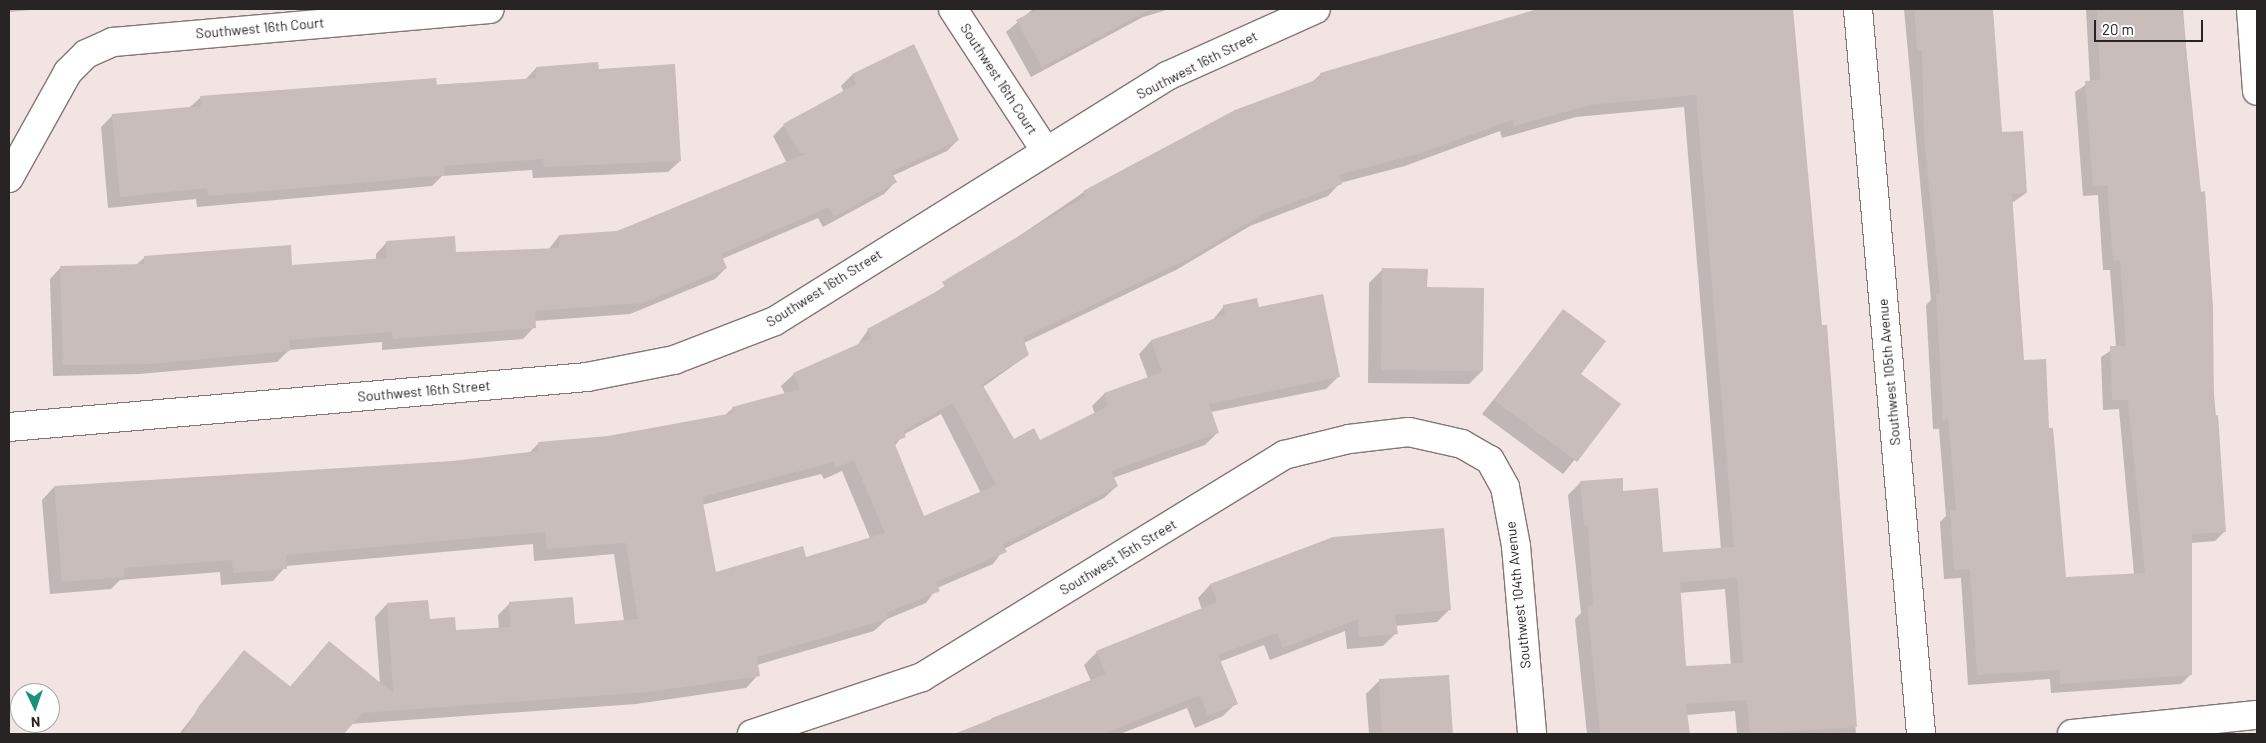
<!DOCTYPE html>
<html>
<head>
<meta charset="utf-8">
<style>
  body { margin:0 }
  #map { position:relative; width:2266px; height:743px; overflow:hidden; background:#f1e4e3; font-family:Barlow,sans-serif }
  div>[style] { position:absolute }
  .shadow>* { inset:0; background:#0003 }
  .building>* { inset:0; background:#c9bdbc }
  .roads { filter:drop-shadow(1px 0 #827776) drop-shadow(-1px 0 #827776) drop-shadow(0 1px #827776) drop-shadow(0 -1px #827776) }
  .minor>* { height:28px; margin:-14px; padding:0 14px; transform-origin:14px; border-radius:14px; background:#fff }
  span { translate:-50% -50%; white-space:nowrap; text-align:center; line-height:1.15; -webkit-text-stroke:4.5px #fff; paint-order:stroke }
  .street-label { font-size:14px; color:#292424 }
  .frame { position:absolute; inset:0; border:10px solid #292424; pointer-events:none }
  .north { position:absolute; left:10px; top:683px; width:50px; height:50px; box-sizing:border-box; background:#fff; border:1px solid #a9a7a7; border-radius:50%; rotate:177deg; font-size:14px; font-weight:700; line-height:20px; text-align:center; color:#292424 }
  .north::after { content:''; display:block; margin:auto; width:18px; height:22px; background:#15937a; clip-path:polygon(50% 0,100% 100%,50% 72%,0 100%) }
  .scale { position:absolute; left:2094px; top:20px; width:109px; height:22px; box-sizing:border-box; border:2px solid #292424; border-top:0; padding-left:6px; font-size:15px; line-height:18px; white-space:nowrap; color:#292424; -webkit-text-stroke:4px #fff; paint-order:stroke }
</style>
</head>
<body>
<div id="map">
  <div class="shadow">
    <i style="clip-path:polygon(9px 9px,41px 9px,9px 12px)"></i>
    <i style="clip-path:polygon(1033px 9px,1170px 9px,1143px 17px,1031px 77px,1006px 32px)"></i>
    <i style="clip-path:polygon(evenodd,1542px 9px,1792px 9px,1821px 326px,1826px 326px,1856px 734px,1737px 734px,1735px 711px,1686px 715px,1688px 734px,1587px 734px,1575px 619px,1581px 613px,1568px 495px,1581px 482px,1622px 492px,1662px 553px,1721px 549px,1684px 107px,1576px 117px,1502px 138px,1500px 131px,1405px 166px,1340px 183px,1328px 196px,1250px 226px,1176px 270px,1024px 343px,1028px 355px,983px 387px,1013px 440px,1039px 442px,1095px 414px,1092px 406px,1104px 394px,1148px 378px,1139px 354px,1151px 341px,1212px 321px,1224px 306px,1258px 308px,1338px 377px,1326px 389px,1211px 412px,1218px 432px,1205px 445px,1113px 478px,1117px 486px,1104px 498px,1004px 549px,993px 564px,937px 588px,926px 603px,887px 619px,874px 631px,757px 665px,758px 675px,746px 688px,636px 704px,350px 724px,342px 734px,179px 734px,244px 652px,289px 688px,329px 642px,380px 684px,375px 617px,387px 604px,455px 632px,499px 629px,498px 615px,510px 603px,573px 626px,624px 621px,614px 554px,534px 561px,533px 544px,286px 566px,273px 581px,221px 585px,220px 572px,120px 580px,111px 589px,50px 594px,42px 500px,54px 487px,452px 462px,528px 454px,538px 444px,608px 438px,725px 415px,733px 408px,785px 394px,781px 386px,794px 374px,857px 346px,868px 330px,930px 296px,1084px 192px,1312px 82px,1321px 74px,1542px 9px,941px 414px,981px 493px,923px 518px,894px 447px,903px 435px,941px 414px,1542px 9px,842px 471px,870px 538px,805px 558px,715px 573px,702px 505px,821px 474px,824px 479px,842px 471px,1542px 9px,1725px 589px,1731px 665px,1685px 668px,1679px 593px,1725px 589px)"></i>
    <i style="clip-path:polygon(1904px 9px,1992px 9px,2001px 134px,2026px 193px,2012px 203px,2023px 361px,2047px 429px,2065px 579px,2134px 574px,2119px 409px,2103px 410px,2101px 357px,2116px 347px,2110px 270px,2103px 270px,2098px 195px,2083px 196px,2075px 92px,2090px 82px,2086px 9px,2183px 9px,2225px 531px,2215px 541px,2191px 543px,2191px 674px,2181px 684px,2051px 693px,2050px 679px,1968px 685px,1961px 578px,1944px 579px,1940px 522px,1946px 516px,1939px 429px,1933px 429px,1926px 305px,1931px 300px)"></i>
    <i style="clip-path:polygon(913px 46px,958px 140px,947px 151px,892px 176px,895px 182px,884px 194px,823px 227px,818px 218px,722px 259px,726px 268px,715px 279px,630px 314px,534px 321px,534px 327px,523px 339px,382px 350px,382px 342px,289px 350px,277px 362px,139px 374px,53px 376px,50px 279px,61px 267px,136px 265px,145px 257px,291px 267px,376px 260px,376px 254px,387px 242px,455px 254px,548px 250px,559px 236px,618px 232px,787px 163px,773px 136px,784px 125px,844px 92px,841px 86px,852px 75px)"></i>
    <i style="clip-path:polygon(536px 68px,598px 70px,680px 161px,668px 172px,533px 178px,532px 170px,442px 176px,432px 186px,197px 207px,196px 199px,108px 208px,101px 127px,113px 115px,189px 108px,201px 97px,525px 80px)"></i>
    <i style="clip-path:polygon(1382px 270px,1426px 288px,1482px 371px,1469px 384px,1368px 383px,1369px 283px)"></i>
    <i style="clip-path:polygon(1564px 311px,1579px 374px,1619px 405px,1563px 474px,1482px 414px)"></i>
    <i style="clip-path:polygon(1333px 539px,1450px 609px,1437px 622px,1395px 626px,1396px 633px,1383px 646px,1347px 649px,1345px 631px,1270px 660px,1264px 645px,1219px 662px,1236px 703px,1223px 716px,1195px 728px,1187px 708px,1120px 734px,981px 734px,992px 718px,1091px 681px,1084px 665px,1097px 652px,1202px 610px,1198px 598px,1210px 585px)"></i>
    <i style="clip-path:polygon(1448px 676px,1452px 734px,1369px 734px,1366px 694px,1379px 681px)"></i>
  </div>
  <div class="building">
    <i style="clip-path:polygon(1038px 9px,1151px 9px,1042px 67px,1016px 20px)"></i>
    <i style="clip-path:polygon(evenodd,1538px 9px,1793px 9px,1822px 325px,1827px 325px,1857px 727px,1750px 734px,1747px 700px,1686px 704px,1690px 734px,1600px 734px,1587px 606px,1593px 605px,1588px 525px,1584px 526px,1580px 481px,1623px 478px,1623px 491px,1658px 488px,1663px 552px,1734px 547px,1696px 95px,1590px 105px,1514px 126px,1512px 120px,1418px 154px,1338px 175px,1342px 184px,1263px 214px,1190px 258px,1023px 338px,1029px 355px,982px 384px,1014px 439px,1034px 428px,1040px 440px,1108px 406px,1104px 393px,1162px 372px,1151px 340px,1225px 315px,1223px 305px,1257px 298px,1259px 307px,1323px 294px,1340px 377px,1209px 404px,1219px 433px,1111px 471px,1118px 486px,1003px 545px,1007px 552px,936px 582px,940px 591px,886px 613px,888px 619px,757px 657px,760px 676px,649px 692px,362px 713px,344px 734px,183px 734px,199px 706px,244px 650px,291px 687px,329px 641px,393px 693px,387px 603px,428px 600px,430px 619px,455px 617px,456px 630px,511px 627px,509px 602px,573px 597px,575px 624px,638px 619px,626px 543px,547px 549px,545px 532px,286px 555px,287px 569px,233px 573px,232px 560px,124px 568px,125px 577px,62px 582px,54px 486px,452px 461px,538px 451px,538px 442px,608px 436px,733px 413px,732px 407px,800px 389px,793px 373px,872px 338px,867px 329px,945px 287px,942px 282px,1086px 196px,1083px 191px,1235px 110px,1321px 78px,1320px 73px,1538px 9px,953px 403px,996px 485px,924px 516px,894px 442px,906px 437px,903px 431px,953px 403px,1538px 9px,854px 460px,885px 533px,806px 557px,803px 546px,716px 572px,702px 497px,834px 462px,836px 468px,854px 460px,1538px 9px,1737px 578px,1743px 663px,1686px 666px,1680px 582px,1737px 578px)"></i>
    <i style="clip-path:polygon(1914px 9px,1993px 9px,2002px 132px,2023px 131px,2027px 193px,2012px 194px,2024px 360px,2046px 359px,2049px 428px,2053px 428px,2066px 577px,2145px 573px,2128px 400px,2112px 400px,2110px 346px,2126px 346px,2120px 260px,2113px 261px,2107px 185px,2093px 186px,2085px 81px,2100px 80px,2097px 9px,2182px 9px,2201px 192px,2205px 191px,2213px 307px,2214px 416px,2218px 415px,2226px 532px,2192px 534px,2192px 675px,2060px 684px,2059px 670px,1977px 675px,1970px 569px,1954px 570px,1950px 510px,1956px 510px,1948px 419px,1943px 420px,1936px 294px,1940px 293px,1924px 138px,1922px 50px,1917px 50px)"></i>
    <i style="clip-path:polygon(914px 44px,959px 140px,891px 172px,897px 182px,834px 217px,829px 207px,721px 254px,727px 268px,643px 303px,535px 311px,536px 328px,393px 339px,392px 332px,289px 340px,290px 351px,151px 364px,63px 365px,60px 266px,144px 264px,144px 256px,291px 245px,292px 265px,387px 258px,386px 241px,455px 236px,456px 252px,559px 248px,559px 235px,617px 231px,807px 153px,800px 154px,783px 124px,856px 84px,852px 74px)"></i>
    <i style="clip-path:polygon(598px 62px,599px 69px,675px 64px,681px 161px,544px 167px,543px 159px,444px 166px,445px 175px,360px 183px,208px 196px,207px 188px,120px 197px,112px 114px,201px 106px,200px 96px,436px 78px,437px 85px,536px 78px,536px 67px)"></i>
    <i style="clip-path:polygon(1382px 268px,1428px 269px,1427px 287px,1484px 288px,1483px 371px,1381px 370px)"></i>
    <i style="clip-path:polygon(1563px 309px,1606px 341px,1581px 374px,1621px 404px,1577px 462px,1494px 400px)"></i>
    <i style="clip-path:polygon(1444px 528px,1451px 610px,1395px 615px,1398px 634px,1359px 637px,1358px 619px,1283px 648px,1277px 633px,1218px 655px,1238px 704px,1208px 716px,1200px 695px,1103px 734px,954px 734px,1106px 674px,1096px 651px,1217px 602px,1210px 584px,1333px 537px)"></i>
    <i style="clip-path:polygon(1449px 675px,1453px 734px,1382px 734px,1379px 679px)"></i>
  </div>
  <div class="roads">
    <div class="minor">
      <i style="left:953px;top:9px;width:168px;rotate:56.9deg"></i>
      <i style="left:1858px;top:9px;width:728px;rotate:85.03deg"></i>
      <i style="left:2251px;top:9px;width:82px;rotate:85.8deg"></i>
      <i style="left:9px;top:178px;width:121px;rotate:-60.9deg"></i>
      <i style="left:68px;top:72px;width:25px;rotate:-45deg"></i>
      <i style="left:86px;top:54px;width:30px;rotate:-24deg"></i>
      <i style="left:113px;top:42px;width:378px;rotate:-5deg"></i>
      <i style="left:9px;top:427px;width:580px;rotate:-4.94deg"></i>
      <i style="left:587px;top:377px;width:89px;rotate:-11.1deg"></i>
      <i style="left:674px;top:360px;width:108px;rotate:-21.1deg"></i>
      <i style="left:775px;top:321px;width:462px;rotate:-32deg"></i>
      <i style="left:1167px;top:76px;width:163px;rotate:-24.2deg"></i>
      <i style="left:752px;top:734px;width:179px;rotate:-18.5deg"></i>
      <i style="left:922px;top:677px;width:425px;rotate:-31.5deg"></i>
      <i style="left:1284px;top:455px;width:67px;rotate:-13.8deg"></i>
      <i style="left:1349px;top:439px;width:60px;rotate:-6.7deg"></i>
      <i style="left:1409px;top:432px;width:54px;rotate:12.8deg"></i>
      <i style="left:1462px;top:444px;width:32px;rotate:30deg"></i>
      <i style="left:1490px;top:460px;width:31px;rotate:61deg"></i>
      <i style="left:1505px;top:487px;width:60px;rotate:79.4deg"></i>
      <i style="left:1516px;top:546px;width:189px;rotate:85.1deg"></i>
      <i style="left:2072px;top:734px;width:186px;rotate:-5.9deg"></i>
    </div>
  </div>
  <div class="street-label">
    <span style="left:260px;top:28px;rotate:-5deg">Southwest 16th Court</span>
    <span style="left:1197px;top:65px;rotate:-27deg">Southwest 16th Street</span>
    <span style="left:999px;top:79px;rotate:57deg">Southwest 16th Court</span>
    <span style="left:824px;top:288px;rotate:-32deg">Southwest 16th Street</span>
    <span style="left:1889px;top:372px;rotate:-95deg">Southwest 105th Avenue</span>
    <span style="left:424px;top:391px;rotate:-5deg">Southwest 16th Street</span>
    <span style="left:1118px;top:557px;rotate:-31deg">Southwest 15th Street</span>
    <span style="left:1518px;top:595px;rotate:-96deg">Southwest 104th Avenue</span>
  </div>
  <div class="frame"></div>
  <div class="north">N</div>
  <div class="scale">20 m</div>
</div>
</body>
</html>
